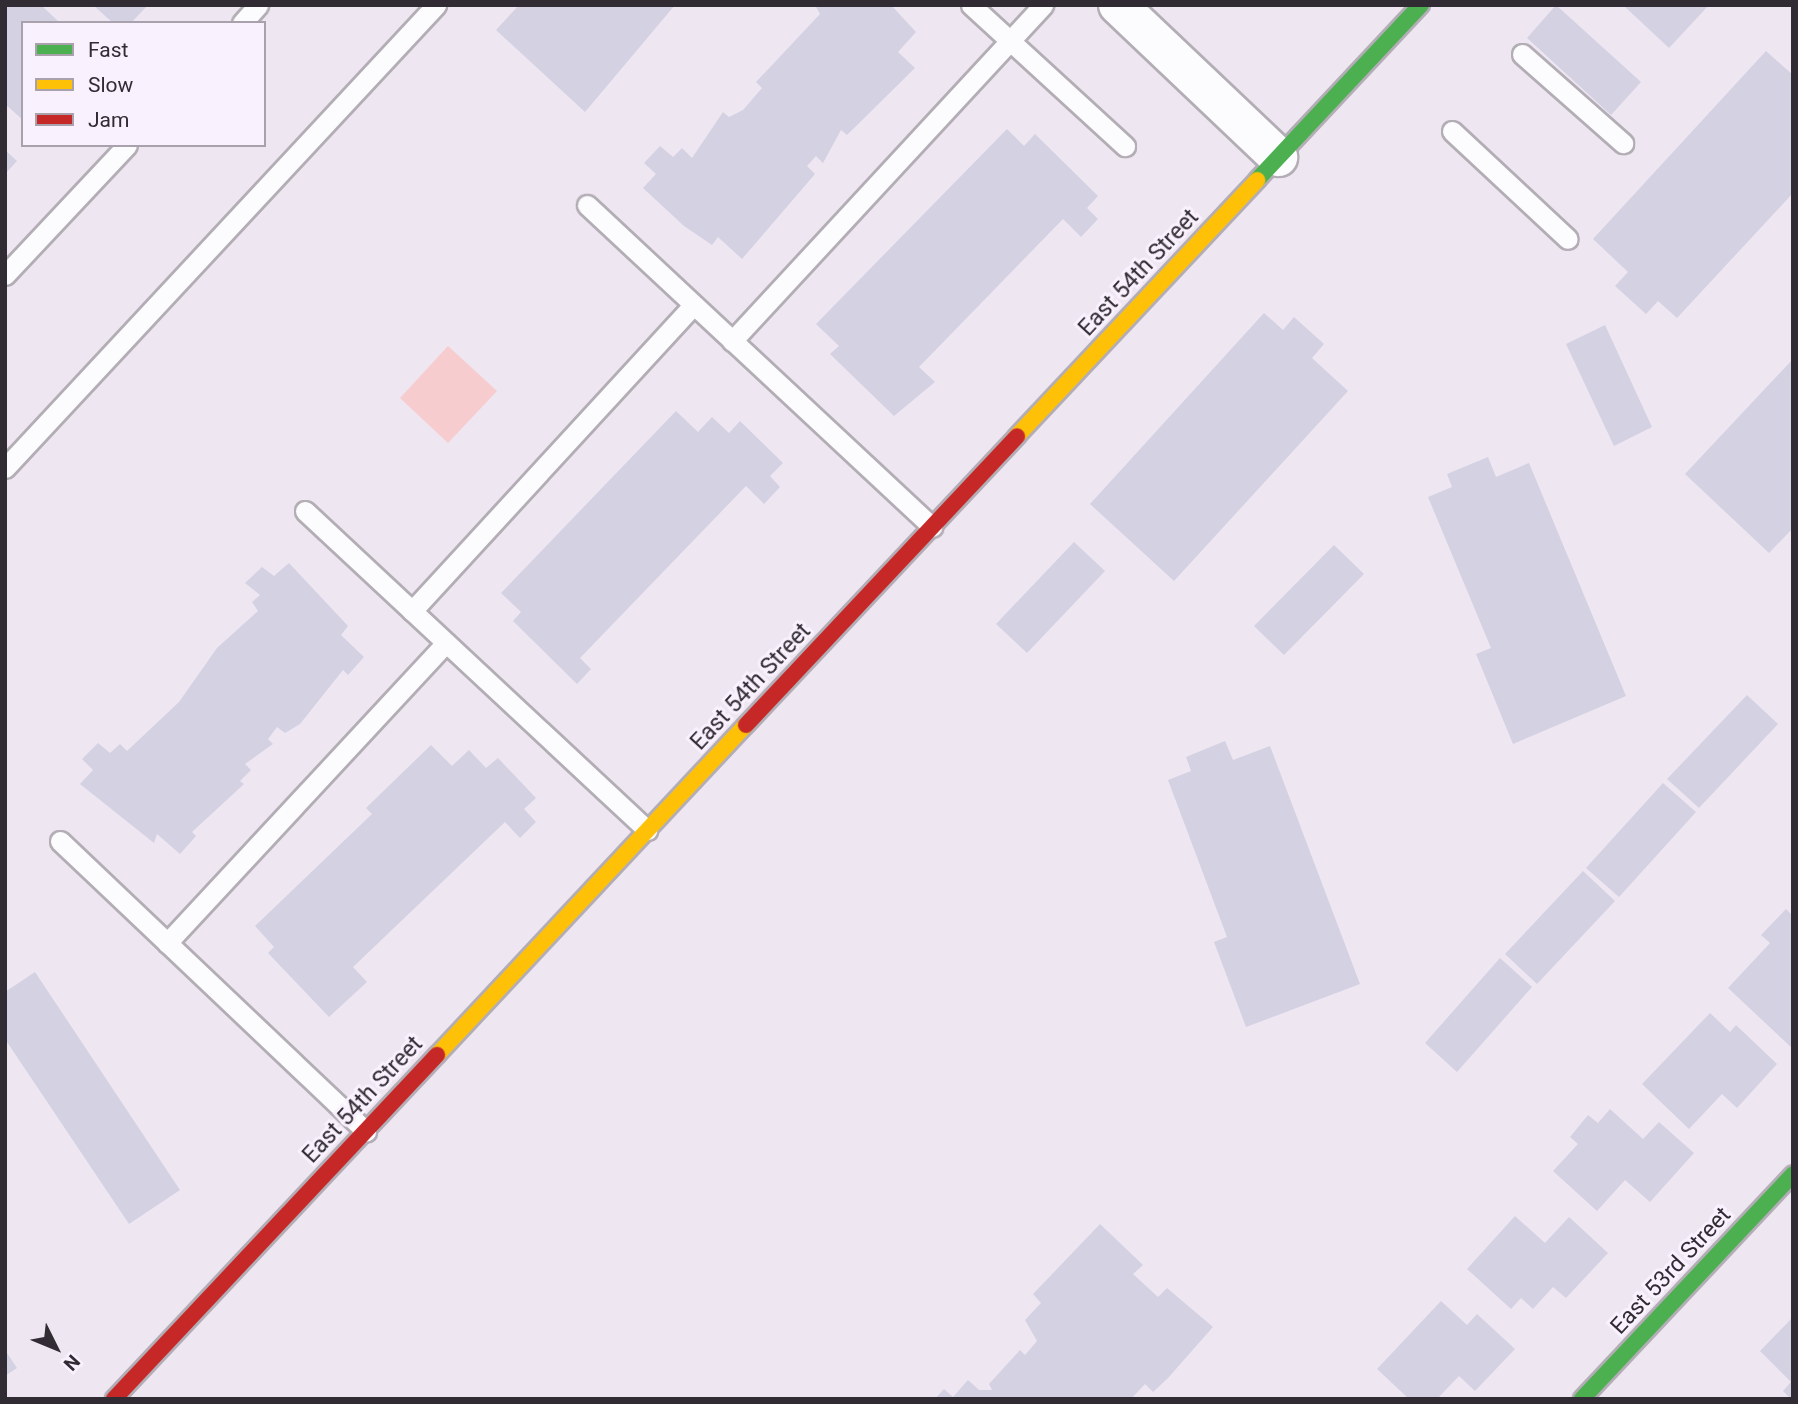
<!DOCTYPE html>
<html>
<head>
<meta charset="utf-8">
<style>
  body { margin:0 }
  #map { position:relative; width:1798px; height:1404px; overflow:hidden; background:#eee6f1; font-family:Roboto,sans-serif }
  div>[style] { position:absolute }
  .green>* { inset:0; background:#f7ccce }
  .building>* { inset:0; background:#d4d1e3 }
  .roads { filter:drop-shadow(2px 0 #b3adb5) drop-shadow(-2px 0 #b3adb5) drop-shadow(0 2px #b3adb5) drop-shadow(0 -2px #b3adb5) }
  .lane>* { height:19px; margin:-9.5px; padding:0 9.5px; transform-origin:9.5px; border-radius:9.5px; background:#fcfbfd }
  .street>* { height:38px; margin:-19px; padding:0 19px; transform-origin:19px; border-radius:19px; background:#fcfbfd }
  .fast>* { height:16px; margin:-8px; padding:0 8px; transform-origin:8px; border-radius:8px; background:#4caf50 }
  .slow>* { height:16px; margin:-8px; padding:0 8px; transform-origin:8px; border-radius:8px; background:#ffc107 }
  .jam>* { height:16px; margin:-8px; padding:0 8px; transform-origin:8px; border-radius:8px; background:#c62828 }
  span { translate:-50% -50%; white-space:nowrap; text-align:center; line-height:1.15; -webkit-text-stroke:6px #f9f1fd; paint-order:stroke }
  .street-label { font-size:23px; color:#312c33 }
  .frame { position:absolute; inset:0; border:7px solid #312c33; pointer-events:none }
  .legend { position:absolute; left:21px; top:21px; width:245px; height:126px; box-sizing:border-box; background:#f9f1fd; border:2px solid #a9a2ac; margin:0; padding:9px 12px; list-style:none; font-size:21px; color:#312c33 }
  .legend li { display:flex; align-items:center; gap:14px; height:35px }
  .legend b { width:35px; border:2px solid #a9a2ac }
  .north { position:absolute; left:21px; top:1313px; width:70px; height:70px; -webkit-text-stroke:5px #f9f1fd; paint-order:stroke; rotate:133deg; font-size:19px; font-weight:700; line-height:28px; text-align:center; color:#312c33 }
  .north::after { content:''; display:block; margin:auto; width:24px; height:32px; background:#312c33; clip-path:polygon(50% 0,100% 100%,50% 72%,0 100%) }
</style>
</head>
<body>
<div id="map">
  <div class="green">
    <i style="clip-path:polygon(448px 346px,497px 391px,448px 443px,400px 398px)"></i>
  </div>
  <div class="building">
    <i style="clip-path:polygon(5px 5px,41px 5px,60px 23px,23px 23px,23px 120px,5px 104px)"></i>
    <i style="clip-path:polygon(93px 5px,148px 5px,131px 23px,113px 23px)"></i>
    <i style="clip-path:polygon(519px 5px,675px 5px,585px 112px,496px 30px)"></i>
    <i style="clip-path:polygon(815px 5px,891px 5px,916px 32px,898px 52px,915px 68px,847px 135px,841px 130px,823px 163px,816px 156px,807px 166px,815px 174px,742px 259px,718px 237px,712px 245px,684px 226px,643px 188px,656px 174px,644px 163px,660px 146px,673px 157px,682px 148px,692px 158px,723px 112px,729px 117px,743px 110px,762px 88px,756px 82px,820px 14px)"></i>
    <i style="clip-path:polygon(1556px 5px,1641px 82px,1611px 115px,1527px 38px)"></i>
    <i style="clip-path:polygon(1623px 5px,1709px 5px,1669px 48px)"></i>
    <i style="clip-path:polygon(1766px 51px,1793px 75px,1793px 193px,1677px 318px,1658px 301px,1646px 314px,1615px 286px,1628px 272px,1593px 239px)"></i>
    <i style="clip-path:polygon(1007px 129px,1024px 146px,1035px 134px,1098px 196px,1087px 208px,1098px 219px,1081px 237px,1063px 219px,919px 367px,935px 382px,894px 416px,830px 354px,839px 346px,816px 324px)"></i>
    <i style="clip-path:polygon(5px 150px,17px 161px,5px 174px)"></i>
    <i style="clip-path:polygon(1264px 313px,1283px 330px,1294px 317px,1324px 344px,1312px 358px,1348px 391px,1174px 581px,1090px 504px)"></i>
    <i style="clip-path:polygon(1605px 325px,1652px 427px,1614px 446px,1566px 344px)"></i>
    <i style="clip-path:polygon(1793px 359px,1793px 528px,1769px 553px,1685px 474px)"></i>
    <i style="clip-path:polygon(676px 411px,698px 432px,712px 417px,729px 433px,740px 421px,783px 463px,770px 476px,780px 487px,764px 504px,746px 486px,580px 658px,591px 669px,577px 684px,513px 621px,521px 612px,501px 593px)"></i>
    <i style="clip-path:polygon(1488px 457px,1496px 477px,1529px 463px,1626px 696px,1513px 744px,1476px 654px,1491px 648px,1428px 497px,1452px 487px,1447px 474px)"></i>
    <i style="clip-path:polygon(1074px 542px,1105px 571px,1027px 653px,996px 624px)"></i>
    <i style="clip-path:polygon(1334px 545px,1364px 574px,1284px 655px,1254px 626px)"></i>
    <i style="clip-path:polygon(289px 563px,348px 626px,341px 635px,364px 657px,348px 675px,343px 670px,300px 724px,285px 733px,277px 727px,268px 739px,273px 744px,245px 764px,251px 770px,240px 781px,244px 784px,192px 832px,196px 836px,180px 854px,157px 834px,154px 843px,80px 784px,93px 770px,82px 759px,98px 743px,110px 753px,120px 744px,127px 751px,179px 702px,217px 648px,258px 611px,252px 602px,260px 595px,245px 583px,262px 567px,274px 576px)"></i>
    <i style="clip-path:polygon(1747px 695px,1778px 724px,1699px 808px,1667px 779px)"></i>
    <i style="clip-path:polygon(1225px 741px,1233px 760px,1270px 746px,1360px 984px,1246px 1027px,1214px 942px,1227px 937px,1168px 780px,1191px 771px,1186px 757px)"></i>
    <i style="clip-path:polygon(431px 745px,452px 766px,469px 750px,486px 768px,498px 758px,536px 798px,524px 809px,536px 822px,520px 838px,505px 822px,353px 967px,367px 982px,329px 1017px,268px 953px,274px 947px,255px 926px,372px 814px,366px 808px)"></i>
    <i style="clip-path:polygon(1663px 783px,1696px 812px,1619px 897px,1586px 868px)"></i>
    <i style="clip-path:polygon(1583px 871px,1615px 901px,1537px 984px,1505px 954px)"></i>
    <i style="clip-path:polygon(1786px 909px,1793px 916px,1793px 1049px,1728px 988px,1770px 943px,1761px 935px)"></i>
    <i style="clip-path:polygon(1500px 958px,1532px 987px,1457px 1072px,1425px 1043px)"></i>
    <i style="clip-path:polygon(35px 972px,180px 1190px,129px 1224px,5px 1039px,5px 992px)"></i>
    <i style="clip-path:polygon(1710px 1013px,1730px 1032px,1736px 1025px,1777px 1064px,1737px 1108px,1722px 1094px,1689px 1129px,1642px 1084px)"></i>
    <i style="clip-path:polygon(1610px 1109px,1643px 1139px,1659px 1122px,1694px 1153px,1650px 1202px,1625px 1180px,1597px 1211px,1553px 1171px,1578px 1144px,1570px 1137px,1588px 1115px,1598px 1123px)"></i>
    <i style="clip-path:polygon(1515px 1216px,1545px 1243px,1569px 1217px,1608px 1253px,1566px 1298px,1553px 1287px,1533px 1309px,1521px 1298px,1511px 1309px,1467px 1269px)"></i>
    <i style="clip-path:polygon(1100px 1224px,1143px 1265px,1133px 1274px,1158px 1297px,1167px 1288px,1213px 1327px,1168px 1378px,1153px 1392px,1145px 1384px,1131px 1399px,935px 1399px,944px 1389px,953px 1397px,968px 1380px,979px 1390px,992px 1390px,989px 1384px,1020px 1350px,1025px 1355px,1037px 1341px,1025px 1320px,1041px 1303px,1033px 1294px)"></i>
    <i style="clip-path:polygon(1441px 1301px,1467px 1325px,1477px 1314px,1515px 1349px,1475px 1391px,1459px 1376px,1437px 1399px,1409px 1399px,1377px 1369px)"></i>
    <i style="clip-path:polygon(1793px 1317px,1793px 1399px,1791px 1399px,1783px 1391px,1791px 1382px,1760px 1351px)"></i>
    <i style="clip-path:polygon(5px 1350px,17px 1368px,5px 1376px)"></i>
  </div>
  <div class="roads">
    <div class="lane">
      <i style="left:971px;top:5px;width:209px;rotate:42.5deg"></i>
      <i style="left:242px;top:23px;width:24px;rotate:-48deg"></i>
      <i style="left:1522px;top:54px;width:135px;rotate:41.4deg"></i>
      <i style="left:1452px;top:131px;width:158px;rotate:43deg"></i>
      <i style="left:587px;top:205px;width:472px;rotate:43deg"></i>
      <i style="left:5px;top:275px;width:178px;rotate:-46.8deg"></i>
      <i style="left:732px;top:341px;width:458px;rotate:-47.2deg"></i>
      <i style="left:5px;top:468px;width:633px;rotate:-47.05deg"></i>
      <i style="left:305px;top:511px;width:468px;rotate:43deg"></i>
      <i style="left:412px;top:611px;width:415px;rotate:-47.4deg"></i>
      <i style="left:60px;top:841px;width:422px;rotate:43.5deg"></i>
      <i style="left:167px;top:943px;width:410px;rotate:-47.1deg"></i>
    </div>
    <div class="street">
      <i style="left:1118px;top:5px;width:221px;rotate:43.5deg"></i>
    </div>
    <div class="fast">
      <i style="left:1257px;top:180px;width:240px;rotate:-46.9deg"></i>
      <i style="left:1582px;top:1399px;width:308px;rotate:-46.8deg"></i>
    </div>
    <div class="slow">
      <i style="left:1017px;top:436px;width:351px;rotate:-46.8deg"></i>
      <i style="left:437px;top:1055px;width:452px;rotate:-46.9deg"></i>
    </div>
    <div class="jam">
      <i style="left:746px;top:725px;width:396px;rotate:-46.8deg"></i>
      <i style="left:114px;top:1399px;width:472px;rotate:-46.8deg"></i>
    </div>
  </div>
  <div class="street-label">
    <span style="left:1139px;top:273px;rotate:-47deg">East 54th Street</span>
    <span style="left:751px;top:687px;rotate:-47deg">East 54th Street</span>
    <span style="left:363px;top:1100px;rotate:-47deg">East 54th Street</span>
    <span style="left:1671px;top:1271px;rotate:-47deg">East 53rd Street</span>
  </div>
  <div class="frame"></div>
  <ul class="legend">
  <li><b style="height:9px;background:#4caf50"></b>Fast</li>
  <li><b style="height:9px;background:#ffc107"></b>Slow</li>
  <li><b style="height:9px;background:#c62828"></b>Jam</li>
  </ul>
  <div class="north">N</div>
</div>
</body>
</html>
